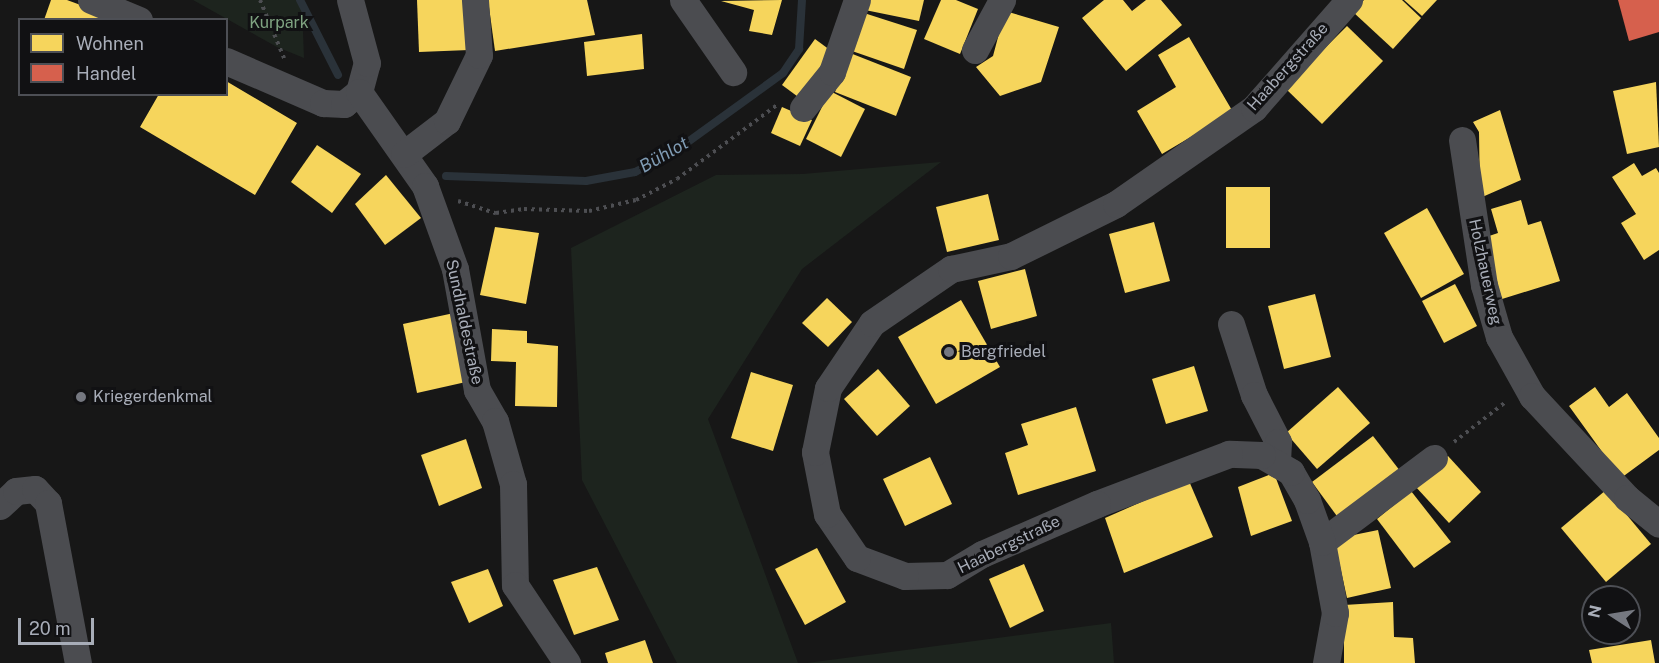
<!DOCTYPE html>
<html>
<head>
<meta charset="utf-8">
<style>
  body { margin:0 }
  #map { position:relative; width:1659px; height:663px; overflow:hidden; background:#171717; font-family:"Public Sans",sans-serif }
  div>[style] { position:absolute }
  .green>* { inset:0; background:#1d241e }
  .homes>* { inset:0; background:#f6d55c }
  .shops>* { inset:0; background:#d6604d }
  .stream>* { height:8px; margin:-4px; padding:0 4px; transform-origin:4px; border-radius:4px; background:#2a3239 }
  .path>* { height:4px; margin-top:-2px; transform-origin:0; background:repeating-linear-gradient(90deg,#4d4e52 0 3px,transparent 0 7.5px) }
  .minor>* { height:27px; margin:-13.5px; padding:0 13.5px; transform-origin:13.5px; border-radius:13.5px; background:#4b4c50 }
  .dots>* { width:16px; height:16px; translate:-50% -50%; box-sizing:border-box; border:3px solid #111113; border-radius:50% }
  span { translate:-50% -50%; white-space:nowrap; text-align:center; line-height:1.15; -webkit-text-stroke:6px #111113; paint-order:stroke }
  .park-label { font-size:16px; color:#7fa381 }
  .street-label { font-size:16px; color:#a8adb8 }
  .poi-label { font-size:16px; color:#a8adb8 }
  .left { translate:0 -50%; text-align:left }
  .water-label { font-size:18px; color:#7f9bb3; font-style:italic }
  .legend { position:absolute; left:18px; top:18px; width:210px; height:78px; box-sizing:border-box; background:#111113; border:2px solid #4d4f55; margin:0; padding:8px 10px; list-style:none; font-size:18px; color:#a8adb8 }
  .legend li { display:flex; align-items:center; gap:12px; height:30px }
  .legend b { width:30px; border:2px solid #4d4f55 }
  .north { position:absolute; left:1581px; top:585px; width:60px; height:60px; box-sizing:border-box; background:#111113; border:2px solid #4d4f55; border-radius:50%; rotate:282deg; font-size:16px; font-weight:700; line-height:24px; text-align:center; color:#a8adb8 }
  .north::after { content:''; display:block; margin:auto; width:21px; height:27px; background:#757880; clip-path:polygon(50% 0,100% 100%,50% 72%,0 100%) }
  .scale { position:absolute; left:18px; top:618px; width:76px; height:27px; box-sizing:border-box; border:3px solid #a8adb8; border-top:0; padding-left:8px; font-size:18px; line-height:21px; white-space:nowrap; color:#a8adb8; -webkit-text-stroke:4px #111113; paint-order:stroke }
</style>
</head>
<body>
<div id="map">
  <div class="green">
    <i style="clip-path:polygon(193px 0,297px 0,302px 6px,304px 58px,277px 47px)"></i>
    <i style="clip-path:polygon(941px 162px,802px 269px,708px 419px,798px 663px,677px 663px,582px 480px,571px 248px,716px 175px,803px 174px)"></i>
    <i style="clip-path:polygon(1111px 623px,1114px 663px,807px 663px)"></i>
  </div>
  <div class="homes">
    <i style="clip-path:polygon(51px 0,67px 0,105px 14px,103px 20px,44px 20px)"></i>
    <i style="clip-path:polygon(417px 0,467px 0,469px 50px,419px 52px)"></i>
    <i style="clip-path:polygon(488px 0,587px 0,595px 35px,495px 51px)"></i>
    <i style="clip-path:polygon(782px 0,772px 35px,749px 31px,754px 10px,721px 1px)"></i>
    <i style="clip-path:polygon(867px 0,924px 0,919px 21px,865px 10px)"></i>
    <i style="clip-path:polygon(941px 0,956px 0,978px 9px,960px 54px,924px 39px)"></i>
    <i style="clip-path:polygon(1104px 0,1123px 0,1132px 11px,1146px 0,1161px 0,1182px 25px,1126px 71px,1082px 18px)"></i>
    <i style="clip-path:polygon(1364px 0,1402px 0,1421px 18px,1393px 49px,1353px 12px)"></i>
    <i style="clip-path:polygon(1404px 0,1437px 0,1422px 16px)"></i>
    <i style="clip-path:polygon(1005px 11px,1059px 27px,1041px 82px,1000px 96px,976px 67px,993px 56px)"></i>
    <i style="clip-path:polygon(864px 13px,917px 30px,904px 69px,852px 51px)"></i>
    <i style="clip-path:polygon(1347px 26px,1383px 61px,1322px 124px,1285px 88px)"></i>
    <i style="clip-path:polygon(642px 34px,644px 69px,587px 76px,584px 42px)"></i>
    <i style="clip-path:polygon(1189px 37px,1233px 112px,1162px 154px,1137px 111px,1176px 87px,1158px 55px)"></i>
    <i style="clip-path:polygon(815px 39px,834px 53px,801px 99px,782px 85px)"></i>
    <i style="clip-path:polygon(850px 53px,911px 77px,896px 116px,835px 92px)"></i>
    <i style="clip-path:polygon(226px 81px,297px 123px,255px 195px,140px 127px,159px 94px,226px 94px)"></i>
    <i style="clip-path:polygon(1656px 82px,1659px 147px,1627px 154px,1613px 91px)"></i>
    <i style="clip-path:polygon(830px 91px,865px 109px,841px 157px,806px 139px)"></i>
    <i style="clip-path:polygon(782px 107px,812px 120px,800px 146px,771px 133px)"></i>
    <i style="clip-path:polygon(1500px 110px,1521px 180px,1480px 198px,1479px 132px,1473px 122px)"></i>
    <i style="clip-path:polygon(317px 145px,361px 174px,332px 213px,291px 182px)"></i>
    <i style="clip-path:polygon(1634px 163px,1642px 176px,1656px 168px,1659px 173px,1659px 250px,1644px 260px,1621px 223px,1636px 214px,1612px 177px)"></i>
    <i style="clip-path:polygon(386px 175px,421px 218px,385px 245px,355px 204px)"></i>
    <i style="clip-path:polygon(1226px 187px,1270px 187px,1270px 248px,1226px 248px)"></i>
    <i style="clip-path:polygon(988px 194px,999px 240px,947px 252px,936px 207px)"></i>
    <i style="clip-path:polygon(1521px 200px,1528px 225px,1541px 221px,1560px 281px,1502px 299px,1483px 238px,1498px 233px,1491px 209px)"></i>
    <i style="clip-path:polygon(1427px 208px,1464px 274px,1421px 298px,1384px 233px)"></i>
    <i style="clip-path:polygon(1154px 222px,1170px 281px,1125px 293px,1109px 234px)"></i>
    <i style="clip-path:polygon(495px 227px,539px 233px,526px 304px,480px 295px)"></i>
    <i style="clip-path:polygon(1025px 269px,1037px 316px,991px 329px,978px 281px)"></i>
    <i style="clip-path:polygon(1455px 284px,1477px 326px,1444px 343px,1422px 301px)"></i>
    <i style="clip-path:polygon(1315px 294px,1331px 357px,1284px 369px,1268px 306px)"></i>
    <i style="clip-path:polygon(827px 298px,852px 322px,828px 347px,802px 323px)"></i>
    <i style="clip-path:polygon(961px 300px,1000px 367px,936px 404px,898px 337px)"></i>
    <i style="clip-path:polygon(454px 313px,466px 382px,417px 393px,403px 324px)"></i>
    <i style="clip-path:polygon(492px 329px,527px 331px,527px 343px,558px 346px,557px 407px,515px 406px,516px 362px,491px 361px)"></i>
    <i style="clip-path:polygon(1194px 366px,1208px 411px,1166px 424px,1152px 379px)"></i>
    <i style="clip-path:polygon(878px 369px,910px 406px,877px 436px,844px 399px)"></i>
    <i style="clip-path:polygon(751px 372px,793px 385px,773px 451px,731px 438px)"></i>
    <i style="clip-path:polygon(1338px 387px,1370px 423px,1317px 469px,1286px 433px)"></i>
    <i style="clip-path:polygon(1595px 387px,1609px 407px,1627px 393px,1659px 438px,1659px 450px,1621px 478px,1569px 406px)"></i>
    <i style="clip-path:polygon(1076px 407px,1096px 471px,1018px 495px,1005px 453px,1028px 445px,1021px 424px)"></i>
    <i style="clip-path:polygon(1373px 436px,1404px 476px,1342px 523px,1312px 482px)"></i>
    <i style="clip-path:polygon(466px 439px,482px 488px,439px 506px,421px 455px)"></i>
    <i style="clip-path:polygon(1448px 456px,1481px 492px,1449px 523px,1415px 486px)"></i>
    <i style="clip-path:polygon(930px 457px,952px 504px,905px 526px,883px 479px)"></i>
    <i style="clip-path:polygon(1274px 473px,1292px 521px,1251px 536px,1238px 487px)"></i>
    <i style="clip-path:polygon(1189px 481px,1213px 537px,1124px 573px,1105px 518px)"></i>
    <i style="clip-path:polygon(1606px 490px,1651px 544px,1606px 582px,1561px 528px)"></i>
    <i style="clip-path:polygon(1411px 491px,1451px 542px,1414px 568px,1377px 519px)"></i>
    <i style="clip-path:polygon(1378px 530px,1391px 588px,1347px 598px,1334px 539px)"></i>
    <i style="clip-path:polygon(817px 548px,846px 602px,805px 625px,775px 569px)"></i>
    <i style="clip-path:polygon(1024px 564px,1044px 611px,1010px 628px,989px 579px)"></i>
    <i style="clip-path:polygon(597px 567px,619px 620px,574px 635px,553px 580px)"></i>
    <i style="clip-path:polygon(488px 569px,503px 606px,469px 623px,451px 582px)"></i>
    <i style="clip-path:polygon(1393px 602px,1394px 637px,1413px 638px,1415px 663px,1344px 663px,1344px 605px)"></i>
    <i style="clip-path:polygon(645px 640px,653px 663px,608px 663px,605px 653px)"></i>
    <i style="clip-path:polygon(1651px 640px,1655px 663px,1592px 663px,1589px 650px)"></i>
  </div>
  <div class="shops">
    <i style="clip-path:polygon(1618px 0,1659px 0,1659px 32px,1629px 41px)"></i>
  </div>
  <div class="stream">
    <i style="left:300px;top:0;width:84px;rotate:63.1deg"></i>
    <i style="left:446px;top:176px;width:140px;rotate:2deg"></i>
    <i style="left:586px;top:181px;width:50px;rotate:-10.4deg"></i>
    <i style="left:635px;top:172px;width:44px;rotate:-27.1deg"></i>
    <i style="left:674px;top:152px;width:135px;rotate:-35.9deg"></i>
    <i style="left:783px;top:73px;width:29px;rotate:-56deg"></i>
    <i style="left:799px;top:49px;width:49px;rotate:-86.5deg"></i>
  </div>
  <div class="path">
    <i style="left:260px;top:0;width:63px;rotate:67.5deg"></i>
    <i style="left:458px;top:201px;width:40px;rotate:18deg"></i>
    <i style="left:496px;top:213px;width:28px;rotate:-8deg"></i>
    <i style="left:524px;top:209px;width:65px;rotate:1.8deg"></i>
    <i style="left:589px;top:211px;width:48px;rotate:-13.2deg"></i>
    <i style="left:636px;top:200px;width:46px;rotate:-27.1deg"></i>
    <i style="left:677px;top:179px;width:124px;rotate:-36.5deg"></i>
    <i style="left:1454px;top:442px;width:67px;rotate:-37.7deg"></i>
  </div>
  <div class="minor">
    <i style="left:91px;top:0;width:52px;rotate:22.6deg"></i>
    <i style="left:683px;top:0;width:88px;rotate:55.2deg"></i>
    <i style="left:975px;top:50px;width:57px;rotate:-61.6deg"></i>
    <i style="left:226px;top:61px;width:106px;rotate:23.4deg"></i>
    <i style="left:323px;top:103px;width:21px;rotate:3deg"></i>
    <i style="left:344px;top:104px;width:19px;rotate:-39deg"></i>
    <i style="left:359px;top:92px;width:30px;rotate:-75deg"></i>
    <i style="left:367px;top:63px;width:65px;rotate:-105.1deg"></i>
    <i style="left:359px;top:92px;width:115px;rotate:54.9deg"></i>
    <i style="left:425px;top:186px;width:88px;rotate:70.1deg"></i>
    <i style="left:455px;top:269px;width:123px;rotate:79.7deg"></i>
    <i style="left:477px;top:390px;width:36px;rotate:60deg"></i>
    <i style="left:495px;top:421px;width:66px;rotate:74.1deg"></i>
    <i style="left:513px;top:484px;width:101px;rotate:88.9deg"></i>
    <i style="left:515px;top:585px;width:94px;rotate:56.3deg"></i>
    <i style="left:803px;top:108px;width:46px;rotate:-51.1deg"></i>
    <i style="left:832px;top:72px;width:76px;rotate:-70.9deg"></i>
    <i style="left:1462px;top:140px;width:147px;rotate:81.4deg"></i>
    <i style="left:1484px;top:285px;width:54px;rotate:73.9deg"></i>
    <i style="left:1499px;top:337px;width:68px;rotate:60.8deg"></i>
    <i style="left:1532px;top:396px;width:139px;rotate:47deg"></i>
    <i style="left:1627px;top:498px;width:41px;rotate:39.1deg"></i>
    <i style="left:404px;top:154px;width:54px;rotate:-37.5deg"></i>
    <i style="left:447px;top:121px;width:73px;rotate:-64.1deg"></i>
    <i style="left:479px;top:55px;width:55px;rotate:-94.2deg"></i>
    <i style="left:1231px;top:324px;width:75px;rotate:72.1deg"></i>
    <i style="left:1254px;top:395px;width:53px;rotate:62.9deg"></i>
    <i style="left:1278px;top:442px;width:22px;rotate:93deg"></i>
    <i style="left:0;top:506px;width:22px;rotate:-43deg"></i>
    <i style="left:16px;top:491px;width:19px;rotate:-6deg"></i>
    <i style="left:35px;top:489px;width:19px;rotate:47deg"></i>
    <i style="left:48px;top:503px;width:163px;rotate:79.4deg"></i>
    <i style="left:1322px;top:542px;width:140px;rotate:-36.9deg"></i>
    <i style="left:1326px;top:663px;width:51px;rotate:-79.8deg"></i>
    <i style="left:1335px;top:613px;width:72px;rotate:-100.4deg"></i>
    <i style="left:1322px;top:542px;width:45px;rotate:-109.7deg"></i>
    <i style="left:1307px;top:500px;width:32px;rotate:-120deg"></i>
    <i style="left:1291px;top:472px;width:34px;rotate:-150deg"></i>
    <i style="left:1262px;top:455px;width:33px;rotate:-178deg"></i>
    <i style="left:1229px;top:454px;width:141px;rotate:159.3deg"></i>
    <i style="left:1097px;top:504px;width:125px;rotate:156.5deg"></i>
    <i style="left:982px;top:554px;width:41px;rotate:149deg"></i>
    <i style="left:947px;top:575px;width:42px;rotate:178.6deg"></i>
    <i style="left:905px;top:576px;width:51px;rotate:-159.4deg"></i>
    <i style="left:857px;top:558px;width:53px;rotate:-124.3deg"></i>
    <i style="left:827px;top:514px;width:63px;rotate:-101deg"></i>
    <i style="left:815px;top:452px;width:65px;rotate:-78.5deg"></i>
    <i style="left:828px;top:388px;width:78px;rotate:-55.9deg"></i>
    <i style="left:872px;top:323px;width:96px;rotate:-34.4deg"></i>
    <i style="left:951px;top:269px;width:61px;rotate:-12.2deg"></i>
    <i style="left:1011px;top:256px;width:117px;rotate:-26.3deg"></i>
    <i style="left:1116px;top:204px;width:168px;rotate:-34.8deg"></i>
    <i style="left:1254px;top:108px;width:144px;rotate:-48.7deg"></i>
  </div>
  <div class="dots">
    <i style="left:949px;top:352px;background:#757880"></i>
    <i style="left:81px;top:397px;background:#757880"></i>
  </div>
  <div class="park-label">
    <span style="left:279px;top:23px">Kurpark</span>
  </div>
  <div class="street-label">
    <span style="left:1288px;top:67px;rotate:-48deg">Haabergstraße</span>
    <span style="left:1485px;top:272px;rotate:78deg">Holzhauerweg</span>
    <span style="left:464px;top:322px;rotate:78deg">Sundhaldestraße</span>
    <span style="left:1009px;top:545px;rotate:-26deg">Haabergstraße</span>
  </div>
  <div class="poi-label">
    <span class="left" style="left:961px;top:352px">Bergfriedel</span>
    <span class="left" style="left:93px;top:397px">Kriegerdenkmal</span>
  </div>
  <div class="water-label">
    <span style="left:664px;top:155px;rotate:-30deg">Bühlot</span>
  </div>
  <ul class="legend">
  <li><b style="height:16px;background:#f6d55c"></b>Wohnen</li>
  <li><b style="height:16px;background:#d6604d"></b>Handel</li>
  </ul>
  <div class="north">N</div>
  <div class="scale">20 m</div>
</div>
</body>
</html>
